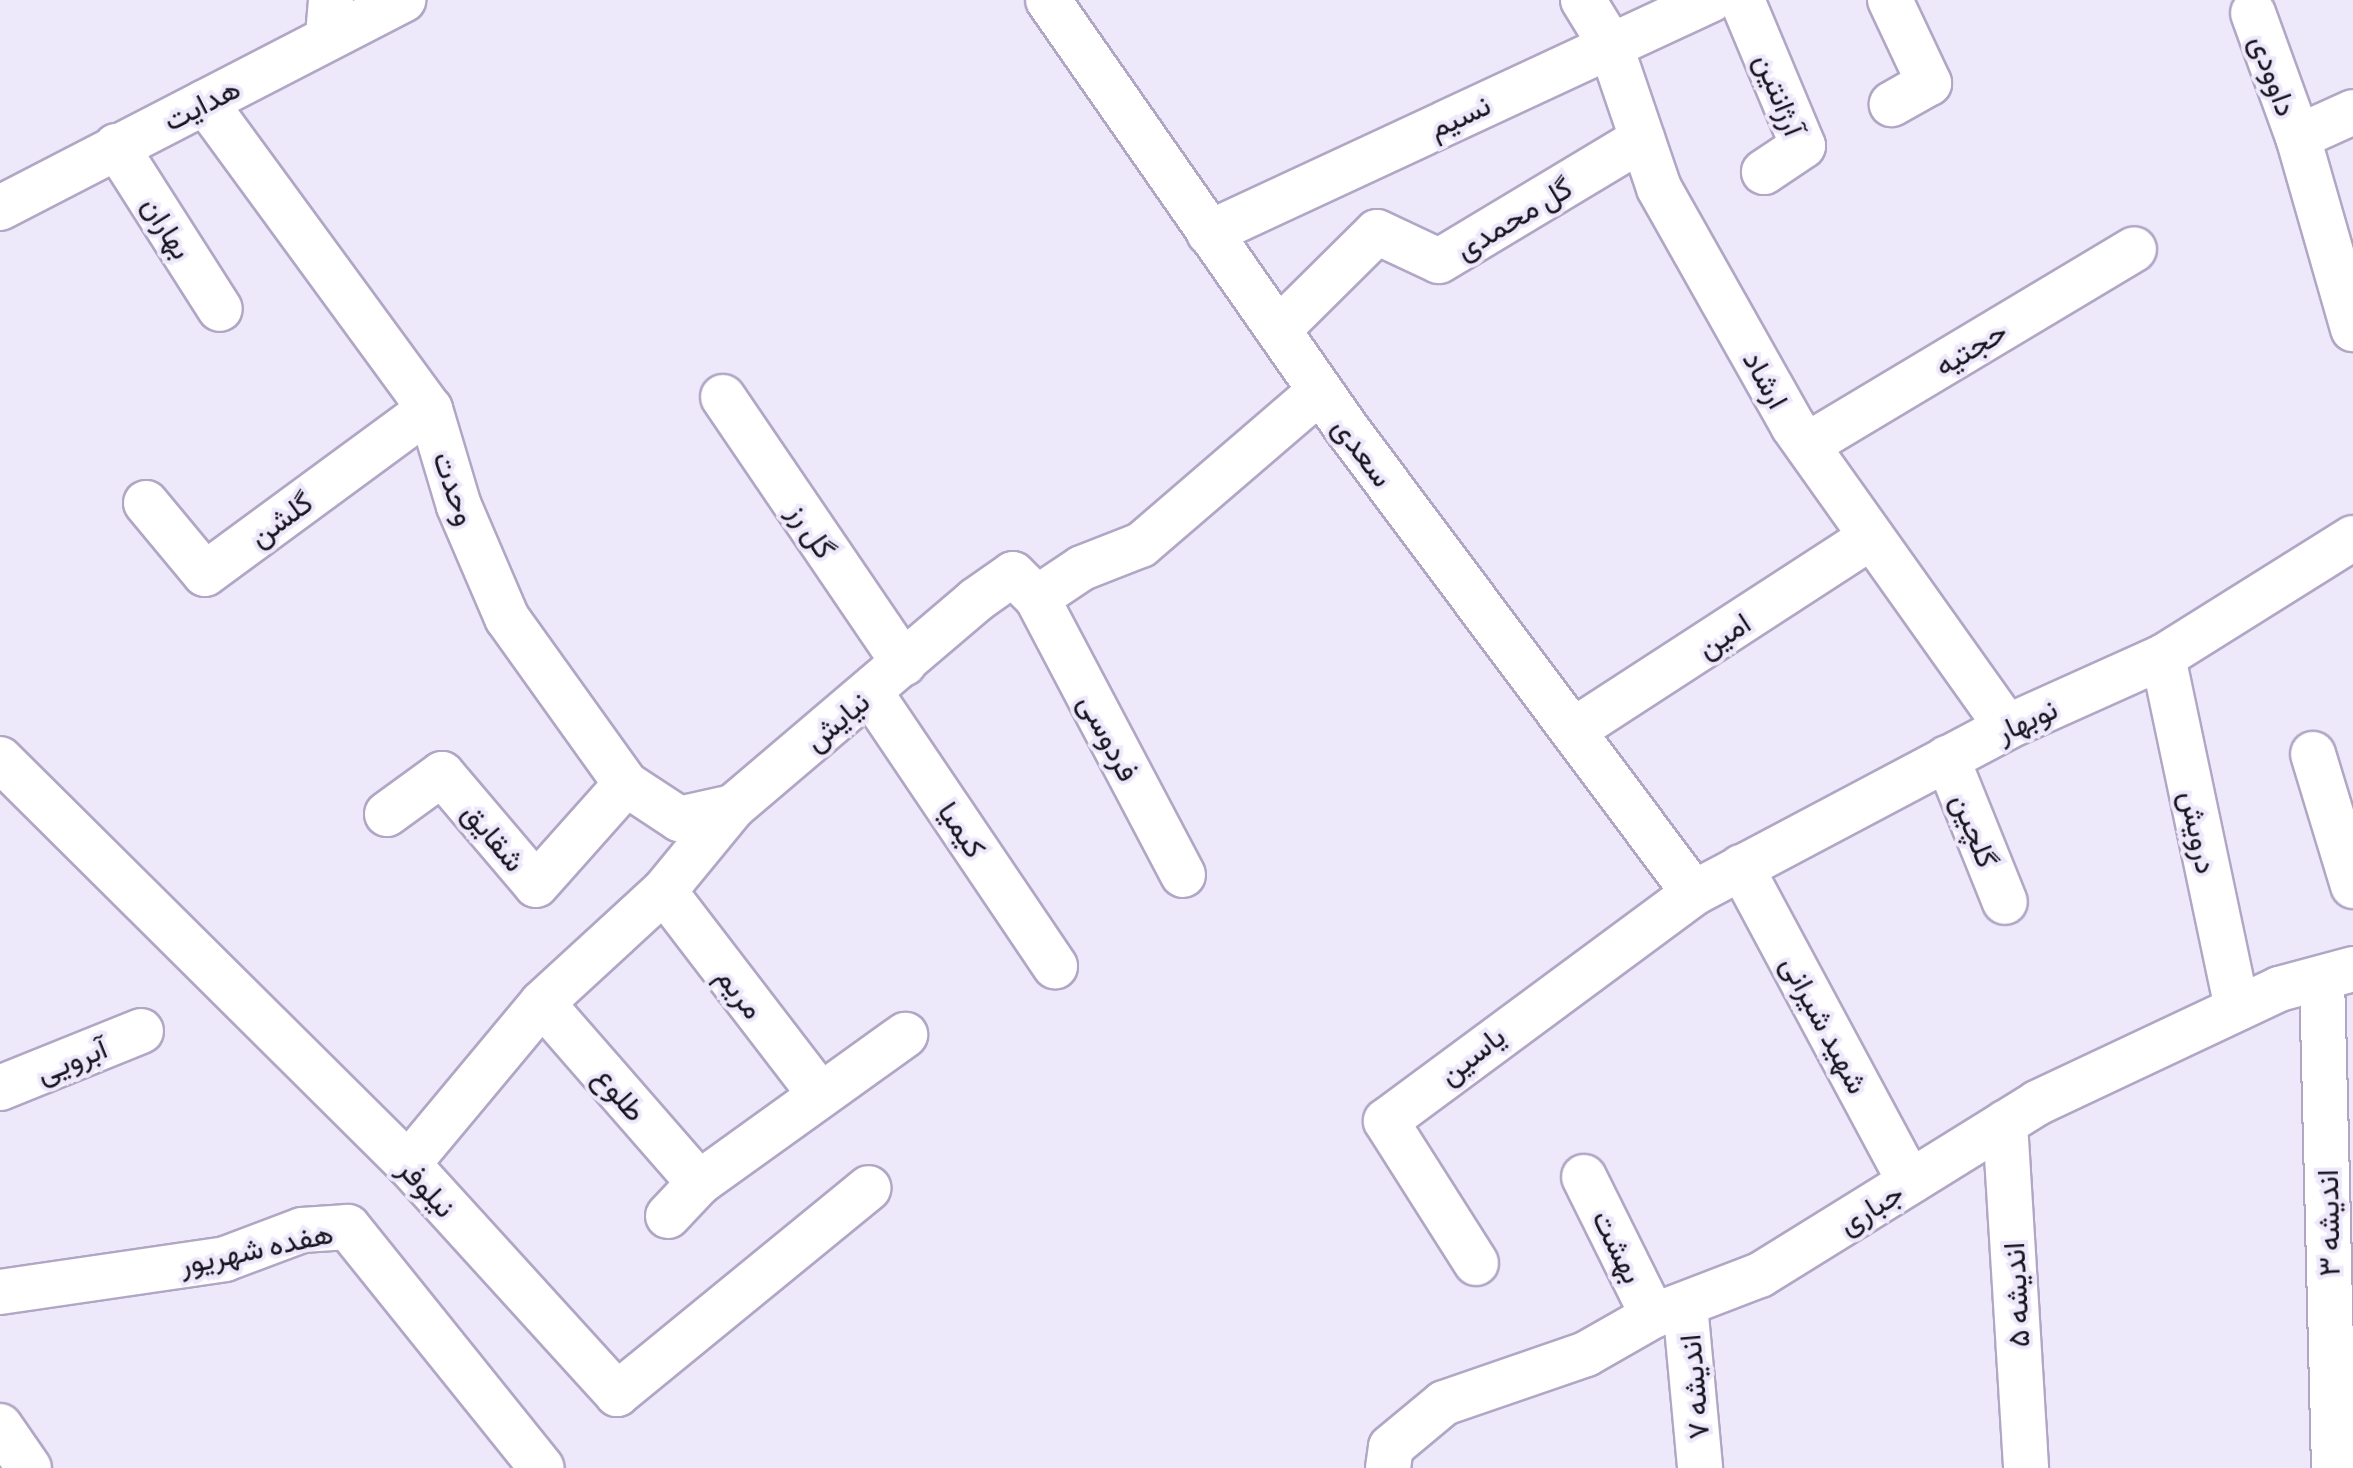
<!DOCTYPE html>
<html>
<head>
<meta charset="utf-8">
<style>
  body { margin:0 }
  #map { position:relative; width:2353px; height:1468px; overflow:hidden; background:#eee8fb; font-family:Commissioner,Vazirmatn,sans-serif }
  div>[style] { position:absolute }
  .roads { filter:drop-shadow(2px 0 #b1a7c5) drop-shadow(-2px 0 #b1a7c5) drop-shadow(0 2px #b1a7c5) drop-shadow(0 -2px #b1a7c5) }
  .minor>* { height:44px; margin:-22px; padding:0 22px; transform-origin:22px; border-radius:22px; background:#fff }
  .major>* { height:44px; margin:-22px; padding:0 22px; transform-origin:22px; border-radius:22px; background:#fff }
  span { translate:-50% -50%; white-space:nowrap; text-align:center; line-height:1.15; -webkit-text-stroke:8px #eee8fb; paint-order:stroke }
  .street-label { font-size:30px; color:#17131e }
</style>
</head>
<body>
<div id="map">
  <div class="roads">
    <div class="minor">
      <i style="left:1048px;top:0;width:523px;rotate:55.12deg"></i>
      <i style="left:1347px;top:429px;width:579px;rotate:53.21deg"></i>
      <i style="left:1583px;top:0;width:52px;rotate:58.5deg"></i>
      <i style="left:1610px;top:44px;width:152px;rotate:71.2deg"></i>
      <i style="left:1659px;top:188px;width:273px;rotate:60.6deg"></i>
      <i style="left:1793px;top:426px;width:369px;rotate:54.6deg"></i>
      <i style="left:1742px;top:0;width:158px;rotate:67.3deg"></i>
      <i style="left:1803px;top:146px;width:47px;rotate:146.3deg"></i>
      <i style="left:1890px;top:0;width:92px;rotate:64.8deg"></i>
      <i style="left:1929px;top:83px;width:43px;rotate:150.4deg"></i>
      <i style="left:2253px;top:13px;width:132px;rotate:70.1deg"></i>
      <i style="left:2298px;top:137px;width:200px;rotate:74deg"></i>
      <i style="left:328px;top:35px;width:35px;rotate:-85deg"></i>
      <i style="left:205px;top:102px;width:381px;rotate:53.8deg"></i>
      <i style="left:430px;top:409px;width:101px;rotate:73.4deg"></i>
      <i style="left:459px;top:506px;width:122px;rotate:66.8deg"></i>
      <i style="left:507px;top:618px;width:204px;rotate:54.4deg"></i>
      <i style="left:626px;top:784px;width:64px;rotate:33.4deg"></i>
      <i style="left:679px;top:819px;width:55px;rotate:-12.5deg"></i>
      <i style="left:2298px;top:137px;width:60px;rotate:-24.4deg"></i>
      <i style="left:116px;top:146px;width:193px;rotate:57.5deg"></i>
      <i style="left:1209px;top:233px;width:553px;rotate:-24.94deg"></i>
      <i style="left:1278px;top:330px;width:139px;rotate:-44.7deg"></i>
      <i style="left:1377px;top:232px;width:68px;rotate:25.1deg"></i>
      <i style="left:1439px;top:261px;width:237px;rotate:-31deg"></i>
      <i style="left:723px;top:397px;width:322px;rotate:55.8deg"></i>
      <i style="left:1807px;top:445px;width:381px;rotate:-30.9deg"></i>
      <i style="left:146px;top:503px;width:92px;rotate:50.3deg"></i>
      <i style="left:205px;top:574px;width:279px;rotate:-36.3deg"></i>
      <i style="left:1037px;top:598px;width:313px;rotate:62.2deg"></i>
      <i style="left:2163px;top:657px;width:359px;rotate:78.1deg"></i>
      <i style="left:870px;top:692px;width:331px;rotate:56deg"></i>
      <i style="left:1574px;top:730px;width:354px;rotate:-33deg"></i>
      <i style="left:2313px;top:754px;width:138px;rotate:73.1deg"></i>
      <i style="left:1947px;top:758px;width:155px;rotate:68.1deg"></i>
      <i style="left:0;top:759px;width:575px;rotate:44.79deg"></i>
      <i style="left:408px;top:1164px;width:311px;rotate:47.7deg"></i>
      <i style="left:617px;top:1394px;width:325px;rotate:-39.3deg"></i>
      <i style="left:387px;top:814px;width:68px;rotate:-36deg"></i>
      <i style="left:442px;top:774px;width:145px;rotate:49.7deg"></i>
      <i style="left:536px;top:885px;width:135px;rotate:-48.3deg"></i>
      <i style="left:1741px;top:867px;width:357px;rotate:61.8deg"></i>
      <i style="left:664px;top:891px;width:255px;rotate:52.5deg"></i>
      <i style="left:2322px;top:978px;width:490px;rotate:88.6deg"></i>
      <i style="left:542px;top:1003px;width:239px;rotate:48.9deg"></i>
      <i style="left:0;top:1088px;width:152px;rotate:-22deg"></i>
      <i style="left:2005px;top:1123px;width:346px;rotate:86.5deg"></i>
      <i style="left:408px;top:1164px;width:209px;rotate:-50.2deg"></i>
      <i style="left:542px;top:1003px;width:166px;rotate:-42.6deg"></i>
      <i style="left:664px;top:891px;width:109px;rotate:-50.6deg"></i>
      <i style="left:733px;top:807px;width:319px;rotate:-40.4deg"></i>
      <i style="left:976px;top:600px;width:45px;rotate:-35.1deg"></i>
      <i style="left:1013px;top:574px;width:34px;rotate:45deg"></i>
      <i style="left:1037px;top:598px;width:54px;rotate:-33.7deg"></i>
      <i style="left:1082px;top:568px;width:63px;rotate:-21.3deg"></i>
      <i style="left:1141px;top:545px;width:236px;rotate:-40.7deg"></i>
      <i style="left:1584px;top:1177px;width:155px;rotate:63.6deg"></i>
      <i style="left:668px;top:1216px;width:45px;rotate:-46.8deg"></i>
      <i style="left:699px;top:1183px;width:254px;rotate:-35.7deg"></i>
      <i style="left:1476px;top:1263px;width:168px;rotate:-122.4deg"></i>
      <i style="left:1386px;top:1121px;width:383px;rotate:-36.5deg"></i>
      <i style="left:1694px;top:893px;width:354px;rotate:-27.9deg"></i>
      <i style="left:2007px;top:727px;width:171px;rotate:-24.2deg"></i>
      <i style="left:2163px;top:657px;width:224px;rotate:-32.1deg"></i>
      <i style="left:0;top:1292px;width:227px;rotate:-8.3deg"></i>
      <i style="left:225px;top:1259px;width:82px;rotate:-20.6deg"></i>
      <i style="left:302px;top:1230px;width:46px;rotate:-3.7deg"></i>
      <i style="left:348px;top:1227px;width:309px;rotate:51.2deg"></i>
      <i style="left:1685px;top:1305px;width:164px;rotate:84.7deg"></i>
      <i style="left:0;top:1426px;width:51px;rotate:55.4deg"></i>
      <i style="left:1388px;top:1468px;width:21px;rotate:-82deg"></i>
      <i style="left:1391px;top:1447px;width:69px;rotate:-39.7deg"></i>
      <i style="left:1444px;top:1403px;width:150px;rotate:-19deg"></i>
      <i style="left:1586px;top:1354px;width:77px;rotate:-29.6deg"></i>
      <i style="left:1653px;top:1316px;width:115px;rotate:-21deg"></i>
      <i style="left:1760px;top:1275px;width:326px;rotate:-31.8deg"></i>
      <i style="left:2037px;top:1103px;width:268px;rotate:-25.2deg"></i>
      <i style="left:2279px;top:989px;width:77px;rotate:-15.1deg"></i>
    </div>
    <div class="major">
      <i style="left:0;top:208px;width:454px;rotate:-27.3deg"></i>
    </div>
  </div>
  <div class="street-label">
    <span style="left:2275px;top:75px;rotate:70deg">داوودی</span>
    <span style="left:1781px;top:94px;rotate:68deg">آرژانتین</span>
    <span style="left:201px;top:103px;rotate:-27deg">هدایت</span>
    <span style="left:1459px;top:115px;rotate:-25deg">نسیم</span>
    <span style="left:1513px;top:217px;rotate:-31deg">گل محمدی</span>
    <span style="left:168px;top:227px;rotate:58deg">بهاران</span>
    <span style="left:1970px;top:347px;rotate:-31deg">حجتیه</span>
    <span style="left:1767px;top:379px;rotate:61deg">ارشاد</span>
    <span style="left:1364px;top:451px;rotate:53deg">سعدی</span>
    <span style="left:456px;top:488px;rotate:71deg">وحدت</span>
    <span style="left:280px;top:518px;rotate:-36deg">گلشن</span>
    <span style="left:813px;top:530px;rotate:56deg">گل رز</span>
    <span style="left:1723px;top:634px;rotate:-33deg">امین</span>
    <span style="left:2026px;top:719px;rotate:-25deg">نوبهار</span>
    <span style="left:836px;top:720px;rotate:-40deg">نیایش</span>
    <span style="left:1110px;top:737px;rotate:62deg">فردوسی</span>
    <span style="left:963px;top:829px;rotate:56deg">کیمیا</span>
    <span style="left:1976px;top:830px;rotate:68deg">گلچین</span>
    <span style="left:2200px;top:832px;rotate:78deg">درویش</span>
    <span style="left:495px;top:836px;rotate:50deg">شقایق</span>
    <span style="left:741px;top:992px;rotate:52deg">مریم</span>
    <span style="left:1826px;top:1024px;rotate:62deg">شهید شیرانی</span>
    <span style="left:1471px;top:1054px;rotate:-38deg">یاسین</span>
    <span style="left:71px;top:1059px;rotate:-22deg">آبرویی</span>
    <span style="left:621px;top:1093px;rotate:49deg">طلوع</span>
    <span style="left:428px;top:1187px;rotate:47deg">نیلوفر</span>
    <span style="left:1870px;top:1207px;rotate:-32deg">جباری</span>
    <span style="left:2327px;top:1223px;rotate:-91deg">اندیشه ۳</span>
    <span style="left:1619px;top:1246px;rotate:64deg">بهشت</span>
    <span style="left:256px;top:1247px;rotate:-12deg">هفده شهریور</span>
    <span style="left:2015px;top:1295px;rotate:-93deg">اندیشه ۵</span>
    <span style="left:1693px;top:1387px;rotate:-95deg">اندیشه ۷</span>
  </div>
</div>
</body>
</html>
